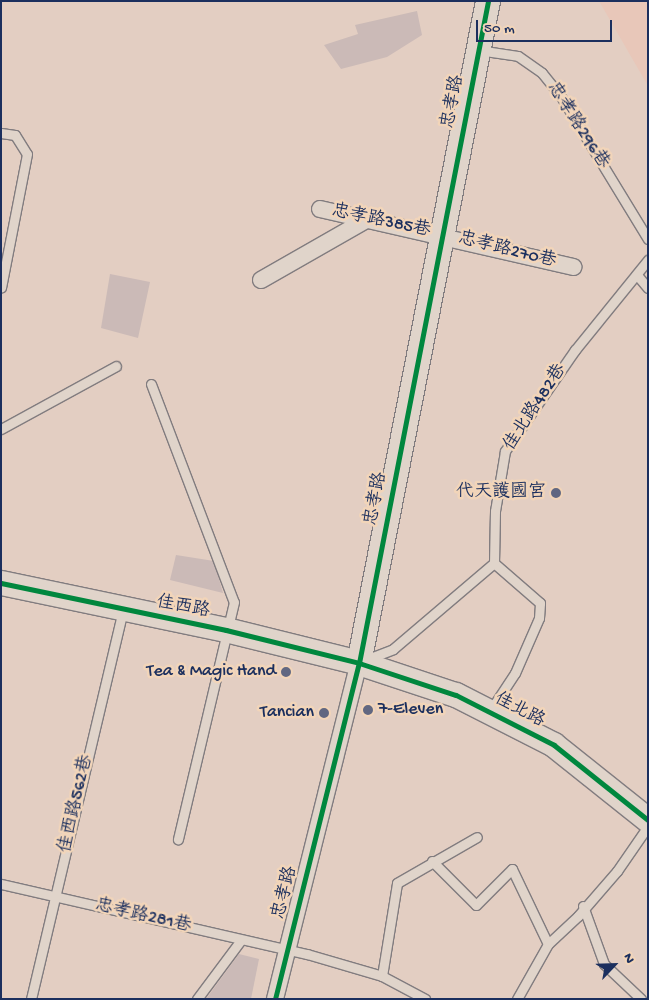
<!DOCTYPE html>
<html>
<head>
<meta charset="utf-8">
<style>
  body { margin:0 }
  #map { position:relative; width:649px; height:1000px; overflow:hidden; background:#e3cec2; font-family:"Gochi Hand","LXGW WenKai TC",sans-serif }
  div>[style] { position:absolute }
  .built>* { inset:0; background:#e8c7b9 }
  .building>* { inset:0; background:#cbbab7 }
  .roads { filter:drop-shadow(1px 0 #817c7f) drop-shadow(-1px 0 #817c7f) drop-shadow(0 1px #817c7f) drop-shadow(0 -1px #817c7f) }
  .lane>* { height:9px; margin:-4.5px; padding:0 4.5px; transform-origin:4.5px; border-radius:4.5px; background:#e0d4ca }
  .street>* { height:16px; margin:-8px; padding:0 8px; transform-origin:8px; border-radius:8px; background:#e0d4ca }
  .secondary>* { height:24px; margin:-12px; padding:0 12px; transform-origin:12px; border-radius:12px; background:#e0d4ca }
  .cycleway>* { height:5px; margin:-2.5px; padding:0 2.5px; transform-origin:2.5px; border-radius:2.5px; background:#00873e }
  .dots>* { width:14px; height:14px; translate:-50% -50%; box-sizing:border-box; border:2px solid #f2d5b9; border-radius:50% }
  span { translate:-50% -50%; white-space:nowrap; text-align:center; line-height:1.15; -webkit-text-stroke:5px #f2d5b9; paint-order:stroke }
  .street-label { font-size:18px; color:#1b2f5e }
  .poi-label { font-size:18px; color:#1b2f5e }
  .right { translate:-100% -50%; text-align:right }
  .left { translate:0 -50%; text-align:left }
  .frame { position:absolute; inset:0; border:2px solid #1b2f5e; pointer-events:none }
  .north { position:absolute; left:589px; top:940px; width:50px; height:50px; -webkit-text-stroke:4px #f2d5b9; paint-order:stroke; rotate:66deg; font-size:14px; font-weight:700; line-height:20px; text-align:center; color:#1b2f5e }
  .north::after { content:''; display:block; margin:auto; width:18px; height:22px; background:#1b2f5e; clip-path:polygon(50% 0,100% 100%,50% 72%,0 100%) }
  .scale { position:absolute; left:476px; top:20px; width:136px; height:22px; box-sizing:border-box; border:2px solid #1b2f5e; border-top:0; padding-left:6px; font-size:15px; line-height:18px; white-space:nowrap; color:#1b2f5e; -webkit-text-stroke:4px #f2d5b9; paint-order:stroke }
</style>
</head>
<body>
<div id="map">
  <div class="built">
    <i style="clip-path:polygon(599px 1px,648px 1px,648px 86px)"></i>
  </div>
  <div class="building">
    <i style="clip-path:polygon(417px 11px,422px 35px,387px 57px,341px 69px,324px 45px,358px 34px,355px 25px)"></i>
    <i style="clip-path:polygon(110px 274px,150px 282px,138px 338px,101px 328px)"></i>
    <i style="clip-path:polygon(176px 555px,214px 561px,223px 593px,170px 580px)"></i>
    <i style="clip-path:polygon(239px 954px,259px 959px,251px 999px,206px 999px)"></i>
  </div>
  <div class="roads">
    <div class="lane">
      <i style="left:478px;top:50px;width:40px;rotate:8.5deg"></i>
      <i style="left:518px;top:56px;width:29px;rotate:35deg"></i>
      <i style="left:542px;top:73px;width:28px;rotate:51deg"></i>
      <i style="left:560px;top:95px;width:169px;rotate:58.6deg"></i>
      <i style="left:1px;top:133px;width:14px;rotate:8deg"></i>
      <i style="left:15px;top:135px;width:22px;rotate:58deg"></i>
      <i style="left:27px;top:154px;width:136px;rotate:101deg"></i>
      <i style="left:637px;top:275px;width:17px;rotate:50deg"></i>
      <i style="left:151px;top:384px;width:233px;rotate:69.2deg"></i>
      <i style="left:234px;top:602px;width:244px;rotate:103.3deg"></i>
      <i style="left:1px;top:429px;width:131px;rotate:-28.7deg"></i>
      <i style="left:365px;top:660px;width:30px;rotate:-21deg"></i>
      <i style="left:393px;top:649px;width:133px;rotate:-40.4deg"></i>
      <i style="left:494px;top:563px;width:52px;rotate:-88.9deg"></i>
      <i style="left:495px;top:511px;width:61px;rotate:-80.5deg"></i>
      <i style="left:505px;top:451px;width:123px;rotate:-55.3deg"></i>
      <i style="left:575px;top:350px;width:116px;rotate:-51deg"></i>
      <i style="left:490px;top:711px;width:45px;rotate:-56.7deg"></i>
      <i style="left:515px;top:673px;width:60px;rotate:-66.4deg"></i>
      <i style="left:539px;top:618px;width:15px;rotate:-86deg"></i>
      <i style="left:540px;top:603px;width:61px;rotate:-139deg"></i>
      <i style="left:432px;top:861px;width:62px;rotate:45deg"></i>
      <i style="left:476px;top:905px;width:51px;rotate:-45deg"></i>
      <i style="left:512px;top:869px;width:83px;rotate:64.4deg"></i>
      <i style="left:1px;top:884px;width:314px;rotate:12.9deg"></i>
      <i style="left:307px;top:954px;width:78px;rotate:16.3deg"></i>
      <i style="left:382px;top:976px;width:49px;rotate:28.1deg"></i>
      <i style="left:583px;top:906px;width:62px;rotate:70.1deg"></i>
      <i style="left:604px;top:964px;width:51px;rotate:43.4deg"></i>
      <i style="left:382px;top:976px;width:94px;rotate:-80.8deg"></i>
      <i style="left:397px;top:883px;width:92px;rotate:-29.9deg"></i>
      <i style="left:31px;top:999px;width:400px;rotate:-76.7deg"></i>
      <i style="left:197px;top:999px;width:74px;rotate:-53.3deg"></i>
      <i style="left:517px;top:999px;width:63px;rotate:-60.6deg"></i>
      <i style="left:548px;top:944px;width:41px;rotate:-43deg"></i>
      <i style="left:578px;top:916px;width:60px;rotate:-49.1deg"></i>
      <i style="left:617px;top:871px;width:55px;rotate:-55.4deg"></i>
    </div>
    <div class="street">
      <i style="left:320px;top:209px;width:260px;rotate:12.9deg"></i>
      <i style="left:261px;top:280px;width:123px;rotate:-29.7deg"></i>
      <i style="left:275px;top:999px;width:346px;rotate:-76deg"></i>
    </div>
    <div class="secondary">
      <i style="left:1px;top:583px;width:230px;rotate:11.8deg"></i>
      <i style="left:226px;top:630px;width:137px;rotate:13.9deg"></i>
      <i style="left:359px;top:663px;width:102px;rotate:18.3deg"></i>
      <i style="left:456px;top:695px;width:110px;rotate:27deg"></i>
      <i style="left:554px;top:745px;width:120px;rotate:38.6deg"></i>
      <i style="left:359px;top:663px;width:674px;rotate:-78.97deg"></i>
    </div>
  </div>
  <div class="cycleway">
    <i style="left:1px;top:583px;width:230px;rotate:11.8deg"></i>
    <i style="left:226px;top:630px;width:137px;rotate:13.9deg"></i>
    <i style="left:359px;top:663px;width:102px;rotate:18.3deg"></i>
    <i style="left:456px;top:695px;width:110px;rotate:27deg"></i>
    <i style="left:554px;top:745px;width:120px;rotate:38.6deg"></i>
    <i style="left:275px;top:999px;width:346px;rotate:-76deg"></i>
    <i style="left:359px;top:663px;width:674px;rotate:-78.97deg"></i>
  </div>
  <div class="dots">
    <i style="left:556px;top:493px;background:#616781"></i>
    <i style="left:286px;top:672px;background:#616781"></i>
    <i style="left:368px;top:710px;background:#616781"></i>
    <i style="left:324px;top:713px;background:#616781"></i>
  </div>
  <div class="street-label">
    <span style="left:454px;top:102px;rotate:-79deg">忠孝路</span>
    <span style="left:577px;top:126px;rotate:57deg">忠孝路296巷</span>
    <span style="left:381px;top:222px;rotate:12deg">忠孝路385巷</span>
    <span style="left:507px;top:251px;rotate:14deg">忠孝路270巷</span>
    <span style="left:536px;top:408px;rotate:-57deg">佳北路482巷</span>
    <span style="left:377px;top:499px;rotate:-79deg">忠孝路</span>
    <span style="left:183px;top:608px;rotate:11deg">佳西路</span>
    <span style="left:519px;top:711px;rotate:28deg">佳北路</span>
    <span style="left:77px;top:804px;rotate:-77deg">佳西路562巷</span>
    <span style="left:286px;top:893px;rotate:-76deg">忠孝路</span>
    <span style="left:143px;top:917px;rotate:13deg">忠孝路281巷</span>
  </div>
  <div class="poi-label">
    <span class="right" style="left:546px;top:493px">代天護國宮</span>
    <span class="right" style="left:276px;top:672px">Tea &amp; Magic Hand</span>
    <span class="left" style="left:378px;top:710px">7-Eleven</span>
    <span class="right" style="left:314px;top:713px">Tancian</span>
  </div>
  <div class="frame"></div>
  <div class="north">N</div>
  <div class="scale">50 m</div>
</div>
</body>
</html>
